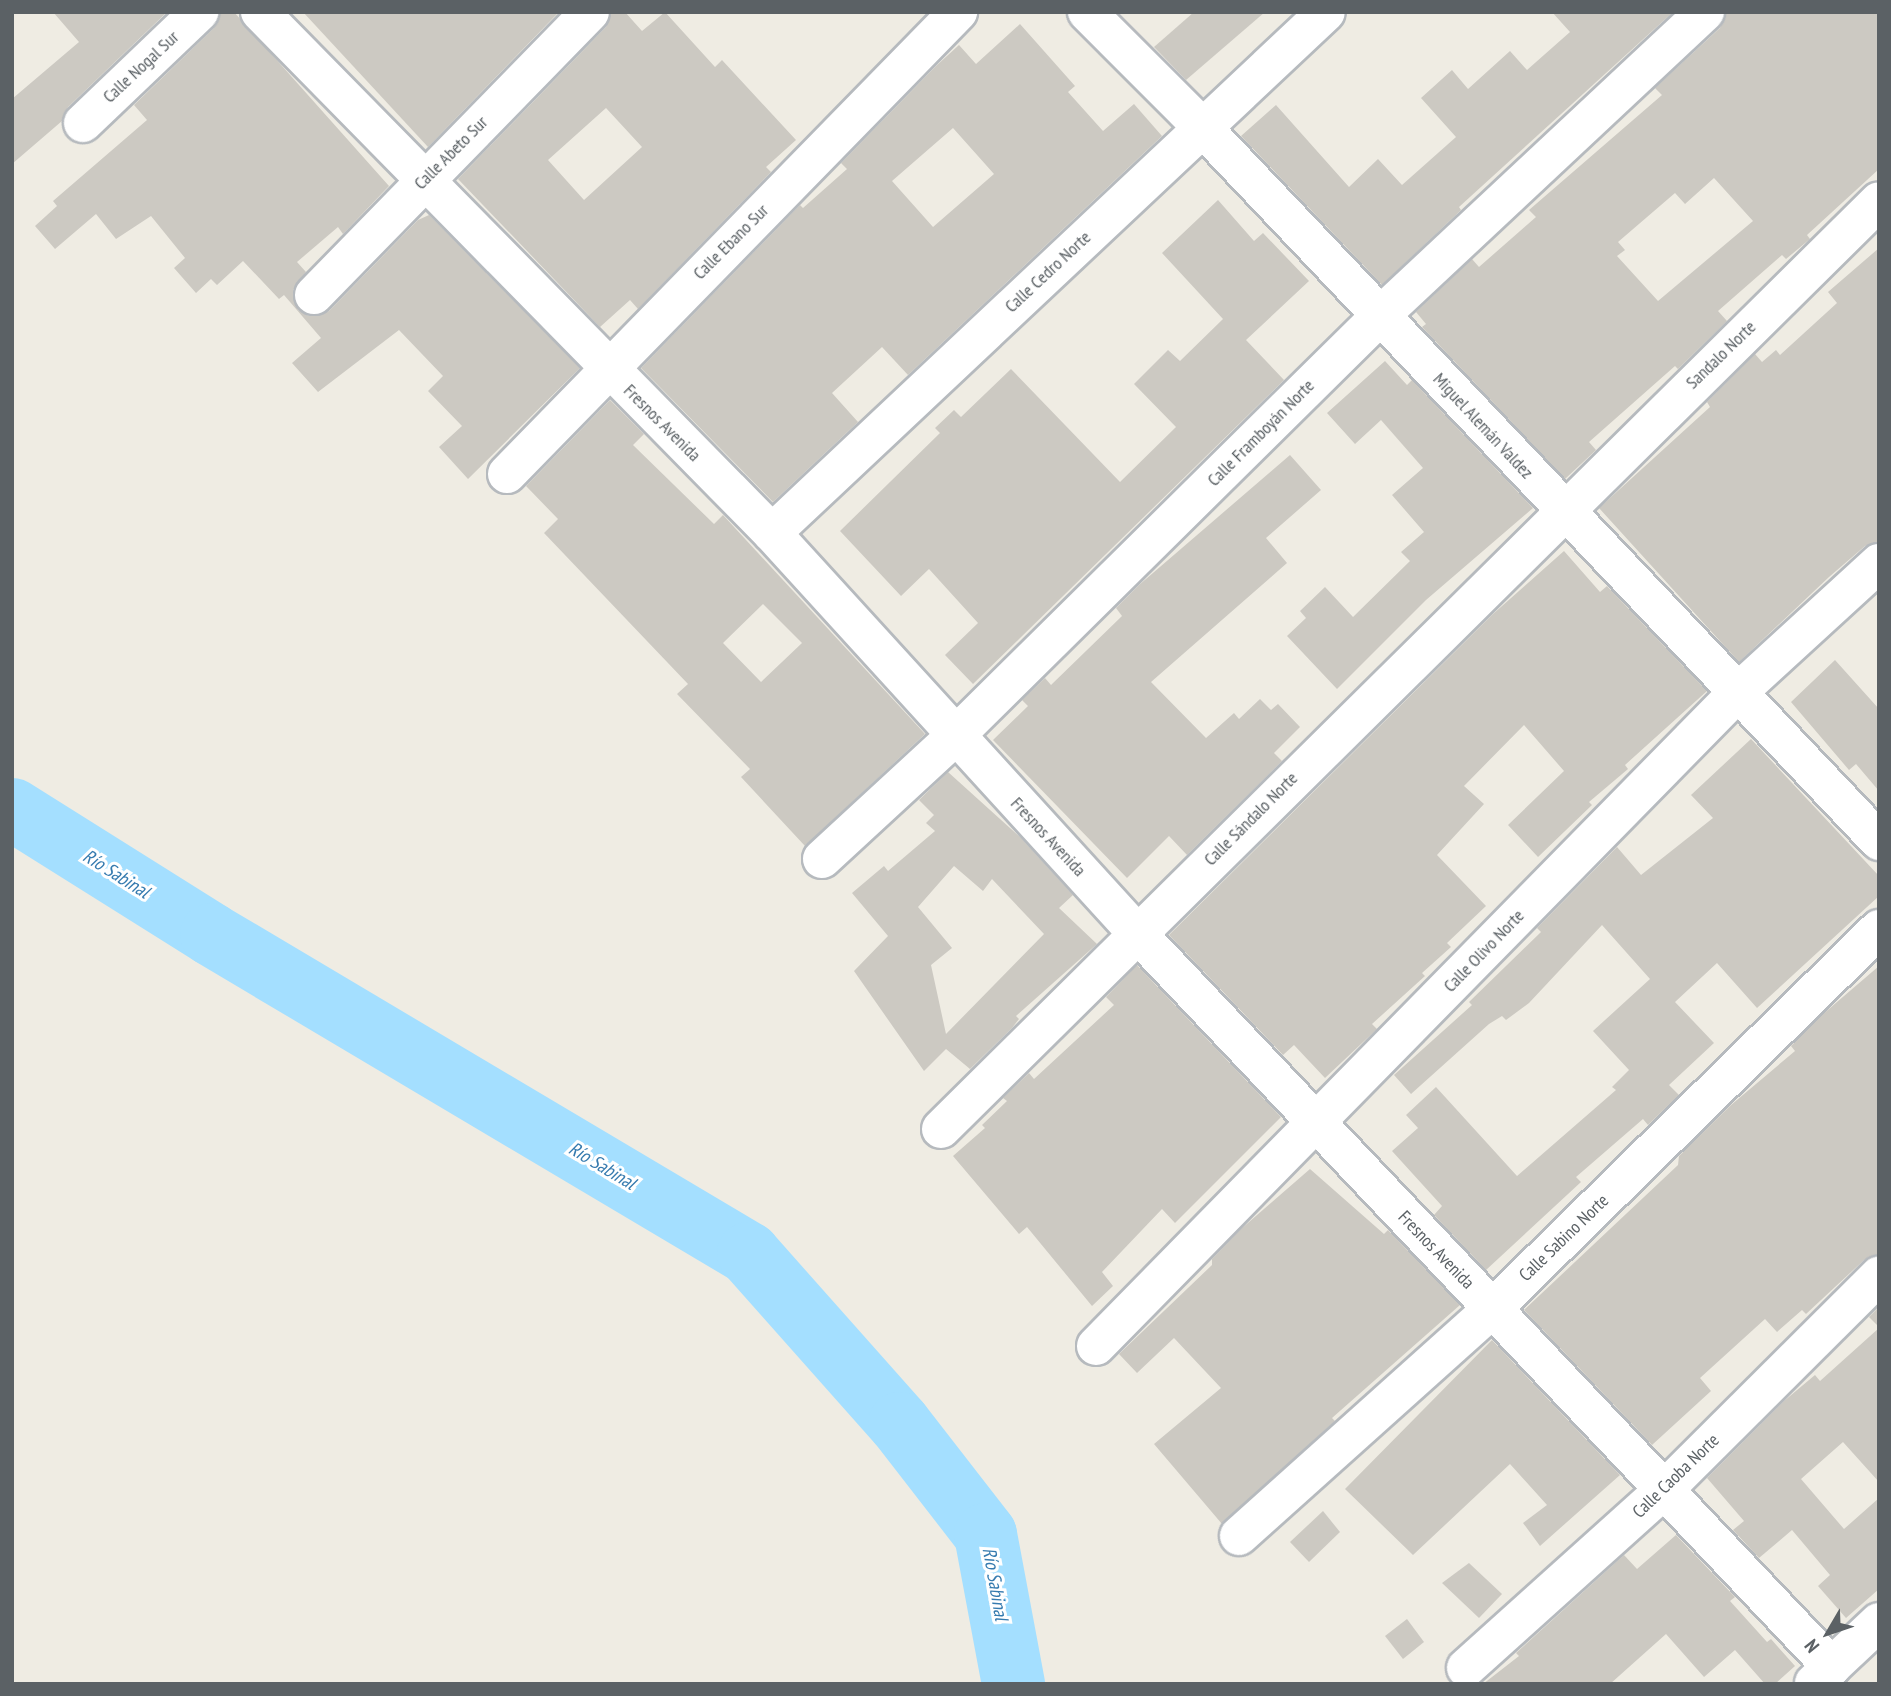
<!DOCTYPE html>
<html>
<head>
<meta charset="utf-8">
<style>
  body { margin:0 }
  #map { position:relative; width:1891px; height:1696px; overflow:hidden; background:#efece3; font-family:"PT Sans Narrow",sans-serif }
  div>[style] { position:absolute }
  .river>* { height:63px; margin:-31.5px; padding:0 31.5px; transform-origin:31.5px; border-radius:31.5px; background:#a4dfff }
  .building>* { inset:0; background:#ccc9c2 }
  .roads { filter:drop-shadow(2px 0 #b6babe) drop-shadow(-2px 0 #b6babe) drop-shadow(0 2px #b6babe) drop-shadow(0 -2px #b6babe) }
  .minor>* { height:38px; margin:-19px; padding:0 19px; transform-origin:19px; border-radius:19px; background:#fff }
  span { translate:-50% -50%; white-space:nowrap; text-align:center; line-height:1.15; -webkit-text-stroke:6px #fff; paint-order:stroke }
  .street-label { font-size:18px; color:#5b6165 }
  .water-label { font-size:19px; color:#367baf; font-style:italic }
  .frame { position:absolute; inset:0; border:14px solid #5b6165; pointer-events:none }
  .north { position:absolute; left:1793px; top:1598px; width:70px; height:70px; -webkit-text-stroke:5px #fff; paint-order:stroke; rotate:231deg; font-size:19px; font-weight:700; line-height:28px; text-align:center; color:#5b6165 }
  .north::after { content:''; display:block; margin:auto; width:24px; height:32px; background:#5b6165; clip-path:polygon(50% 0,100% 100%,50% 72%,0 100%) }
</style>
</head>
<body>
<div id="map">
  <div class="river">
    <i style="left:12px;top:809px;width:235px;rotate:32.1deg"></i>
    <i style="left:211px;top:934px;width:625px;rotate:30.71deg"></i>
    <i style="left:748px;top:1253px;width:227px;rotate:48.4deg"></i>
    <i style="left:899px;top:1423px;width:140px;rotate:52.2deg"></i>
    <i style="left:985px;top:1534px;width:153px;rotate:79.4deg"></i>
  </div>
  <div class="building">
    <i style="clip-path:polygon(53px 12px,167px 12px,68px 107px,62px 121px,12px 164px,12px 99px,79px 42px)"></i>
    <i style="clip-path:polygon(220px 12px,234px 12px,389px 186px,343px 234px,338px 227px,297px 262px,306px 272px,293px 290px,298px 310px,309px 316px,329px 311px,418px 220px,429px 215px,580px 368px,468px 479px,439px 447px,462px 426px,428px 391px,443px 376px,399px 330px,318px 392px,292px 363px,321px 338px,284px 295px,279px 299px,243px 261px,217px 285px,211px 279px,196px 293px,174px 268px,185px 258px,151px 216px,116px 239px,96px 214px,55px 249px,35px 226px,57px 206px,53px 201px,147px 120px,134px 105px,214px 28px)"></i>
    <i style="clip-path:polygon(303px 12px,559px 12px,428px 147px)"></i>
    <i style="clip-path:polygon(evenodd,611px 12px,625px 12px,642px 31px,665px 12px,715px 67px,722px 60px,796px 140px,766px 167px,771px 172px,638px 309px,630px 300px,600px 327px,458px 179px,606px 27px,611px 12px,606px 108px,642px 147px,584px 200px,548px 160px,606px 108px)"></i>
    <i style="clip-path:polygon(1194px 12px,1265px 12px,1186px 80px,1154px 47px)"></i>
    <i style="clip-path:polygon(1552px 12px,1673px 12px,1459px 207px,1461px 210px,1382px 285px,1241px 136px,1276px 105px,1349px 187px,1378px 159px,1402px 185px,1456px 137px,1421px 98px,1452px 70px,1468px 89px,1510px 51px,1527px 70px,1570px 32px)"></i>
    <i style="clip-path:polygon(evenodd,1726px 12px,1879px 12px,1879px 169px,1807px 235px,1810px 239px,1786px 259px,1782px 255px,1718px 311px,1727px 321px,1678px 369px,1675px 366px,1589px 442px,1596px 450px,1565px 479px,1422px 327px,1426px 324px,1416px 312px,1472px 259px,1479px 267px,1536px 217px,1529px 210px,1662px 95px,1655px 88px,1720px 28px,1726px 12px,1714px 178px,1753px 221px,1658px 301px,1617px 256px,1625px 250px,1618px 242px,1675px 193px,1685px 204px,1714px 178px)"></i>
    <i style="clip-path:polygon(evenodd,1020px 24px,1075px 86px,1068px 92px,1103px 131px,1134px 104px,1162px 136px,908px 375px,882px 347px,832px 393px,858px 422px,773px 502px,641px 368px,800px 205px,803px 208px,847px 169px,841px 163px,936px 66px,959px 45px,976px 64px,1020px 24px,953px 128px,994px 174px,933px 227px,892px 181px,953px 128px)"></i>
    <i style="clip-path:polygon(1218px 200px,1254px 241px,1263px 233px,1309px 281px,1246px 340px,1284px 380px,973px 684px,945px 655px,978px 623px,929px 569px,901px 596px,840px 531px,940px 433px,935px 428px,954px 410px,961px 417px,1011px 369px,1120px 482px,1176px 427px,1134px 384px,1168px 350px,1180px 361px,1223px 319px,1162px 253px)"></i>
    <i style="clip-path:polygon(1879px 248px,1879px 542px,1865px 546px,1829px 577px,1739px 662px,1599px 508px,1710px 407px,1707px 402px,1755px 354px,1762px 362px,1776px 350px,1780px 355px,1837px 303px,1828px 292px)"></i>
    <i style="clip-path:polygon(1385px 361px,1407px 385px,1412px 380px,1533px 508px,1426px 600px,1337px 689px,1287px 636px,1306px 618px,1300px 611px,1325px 587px,1353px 617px,1410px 561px,1401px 552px,1424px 532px,1392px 495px,1423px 468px,1381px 420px,1355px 444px,1327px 413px)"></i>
    <i style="clip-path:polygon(evenodd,610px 400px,644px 434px,633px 445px,714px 524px,723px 515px,925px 734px,805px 846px,741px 777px,750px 769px,677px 694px,688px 684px,544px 533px,558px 519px,526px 486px,610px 400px,763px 604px,802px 643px,761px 682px,723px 643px,763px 604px)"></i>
    <i style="clip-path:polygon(1290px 455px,1321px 490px,1266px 538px,1287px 563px,1151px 682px,1206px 738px,1234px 713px,1239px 719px,1260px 699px,1271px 710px,1278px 704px,1300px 727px,1274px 753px,1282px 761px,1187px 855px,1169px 836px,1127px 878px,993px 740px,1028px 706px,1022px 700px,1045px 678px,1051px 685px,1122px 616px,1116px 608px,1139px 585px)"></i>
    <i style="clip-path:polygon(1564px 551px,1600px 592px,1607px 586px,1707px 691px,1625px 765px,1628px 769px,1589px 802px,1592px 805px,1538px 857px,1508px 825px,1564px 771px,1524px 725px,1464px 786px,1484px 804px,1437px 855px,1486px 906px,1447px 943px,1451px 947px,1422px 973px,1425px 976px,1372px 1024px,1377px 1029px,1325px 1078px,1294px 1045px,1283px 1055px,1169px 935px,1493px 614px)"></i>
    <i style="clip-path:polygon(1835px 660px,1879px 709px,1879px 791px,1856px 764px,1849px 770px,1791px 702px)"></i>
    <i style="clip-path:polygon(1751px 739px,1879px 876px,1879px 896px,1757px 1008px,1717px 963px,1675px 1002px,1714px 1043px,1669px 1085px,1679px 1095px,1648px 1125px,1643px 1119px,1576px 1177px,1581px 1182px,1486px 1270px,1434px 1215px,1442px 1206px,1392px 1151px,1418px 1128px,1406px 1115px,1436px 1087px,1517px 1176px,1616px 1090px,1612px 1087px,1629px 1070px,1593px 1031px,1650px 979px,1602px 925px,1529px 1003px,1506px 1020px,1502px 1016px,1489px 1024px,1411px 1094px,1394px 1075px,1472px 1005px,1469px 1002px,1541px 932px,1537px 928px,1617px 847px,1641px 875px,1713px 818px,1691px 795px)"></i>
    <i style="clip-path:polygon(evenodd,948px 772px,1020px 837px,1073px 895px,1059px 908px,1097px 944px,1016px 1016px,1019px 1019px,1012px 1028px,970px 1069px,946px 1049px,924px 1071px,854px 971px,888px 936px,852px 893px,884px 866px,888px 871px,935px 831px,926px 823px,934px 815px,919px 800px,948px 772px,954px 866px,983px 891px,992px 879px,1044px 934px,946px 1034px,931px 965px,952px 948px,918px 907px,954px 866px)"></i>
    <i style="clip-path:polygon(1137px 965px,1281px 1117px,1175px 1223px,1162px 1209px,1102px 1272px,1113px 1286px,1092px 1306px,1027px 1227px,1019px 1234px,953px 1156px,985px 1128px,982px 1125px,1007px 1101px,1003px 1098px,1029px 1073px,1034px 1079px,1114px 1005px,1106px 997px)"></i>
    <i style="clip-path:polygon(1879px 966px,1879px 1255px,1864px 1260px,1806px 1314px,1802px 1310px,1777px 1332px,1765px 1319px,1700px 1378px,1711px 1391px,1652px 1445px,1524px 1310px,1678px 1165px,1679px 1156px,1731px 1105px,1795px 1051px,1791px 1046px,1823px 1014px)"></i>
    <i style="clip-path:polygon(1310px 1169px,1384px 1234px,1388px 1230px,1460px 1305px,1332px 1418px,1335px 1421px,1222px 1524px,1154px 1444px,1221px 1388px,1174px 1338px,1137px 1373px,1119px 1354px,1212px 1265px,1212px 1259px,1241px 1229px)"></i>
    <i style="clip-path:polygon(1879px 1307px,1879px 1327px,1869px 1317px)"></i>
    <i style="clip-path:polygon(1879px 1328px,1879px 1482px,1843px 1442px,1801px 1479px,1844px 1529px,1879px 1498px,1879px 1589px,1846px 1618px,1818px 1586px,1830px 1575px,1792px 1530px,1759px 1558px,1733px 1530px,1744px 1521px,1707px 1478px,1784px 1401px,1815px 1375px,1820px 1381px)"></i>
    <i style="clip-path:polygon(1492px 1340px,1620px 1475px,1540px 1546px,1523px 1523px,1547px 1505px,1510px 1464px,1413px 1555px,1345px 1489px)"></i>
    <i style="clip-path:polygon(1323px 1511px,1340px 1532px,1309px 1562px,1290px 1542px)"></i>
    <i style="clip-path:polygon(1676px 1535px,1735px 1597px,1730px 1601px,1767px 1642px,1771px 1639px,1795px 1666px,1775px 1684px,1765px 1684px,1735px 1650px,1704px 1677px,1666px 1634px,1610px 1684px,1483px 1684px,1519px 1656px,1516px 1653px,1624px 1555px,1637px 1569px)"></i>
    <i style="clip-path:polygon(1469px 1563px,1502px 1594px,1479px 1618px,1442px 1583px)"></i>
    <i style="clip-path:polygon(1407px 1619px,1424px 1642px,1403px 1659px,1385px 1636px)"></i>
  </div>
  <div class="roads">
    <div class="minor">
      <i style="left:260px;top:12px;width:730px;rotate:45.5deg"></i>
      <i style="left:772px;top:533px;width:540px;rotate:47.63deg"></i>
      <i style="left:1136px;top:932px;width:1012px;rotate:46.56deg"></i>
      <i style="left:1087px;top:12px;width:163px;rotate:45deg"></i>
      <i style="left:1202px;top:127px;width:984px;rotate:46.52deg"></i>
      <i style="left:83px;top:123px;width:161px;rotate:-43.7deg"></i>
      <i style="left:314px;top:295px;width:395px;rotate:-45.7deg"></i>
      <i style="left:507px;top:474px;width:646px;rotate:-45.69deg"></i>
      <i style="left:772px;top:533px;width:760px;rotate:-43.24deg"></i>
      <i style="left:822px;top:859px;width:180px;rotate:-42.7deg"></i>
      <i style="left:954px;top:737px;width:599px;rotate:-44.66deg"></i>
      <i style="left:1380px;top:316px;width:445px;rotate:-43.1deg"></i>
      <i style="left:941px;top:1129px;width:1319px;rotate:-44.69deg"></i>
      <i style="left:1096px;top:1346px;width:914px;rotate:-45.53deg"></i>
      <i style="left:1736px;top:694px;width:194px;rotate:-42.5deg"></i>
      <i style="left:1239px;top:1536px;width:341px;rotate:-41.9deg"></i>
      <i style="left:1493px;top:1308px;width:541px;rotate:-44.48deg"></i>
      <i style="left:1466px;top:1668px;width:269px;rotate:-42deg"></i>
      <i style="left:1666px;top:1488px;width:301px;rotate:-44.9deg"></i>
      <i style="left:1814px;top:1683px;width:89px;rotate:-43.2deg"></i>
    </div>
  </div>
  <div class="street-label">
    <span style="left:141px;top:67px;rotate:-43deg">Calle Nogal Sur</span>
    <span style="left:451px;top:153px;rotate:-45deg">Calle Abeto Sur</span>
    <span style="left:731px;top:242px;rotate:-45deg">Calle Ebano Sur</span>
    <span style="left:1048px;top:272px;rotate:-43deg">Calle Cedro Norte</span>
    <span style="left:1721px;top:355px;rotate:-44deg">Sandalo Norte</span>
    <span style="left:662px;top:423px;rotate:45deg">Fresnos Avenida</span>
    <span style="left:1483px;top:426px;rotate:47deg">Miguel Alemán Valdez</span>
    <span style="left:1261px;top:433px;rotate:-45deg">Calle Framboyán Norte</span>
    <span style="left:1251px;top:819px;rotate:-45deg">Calle Sándalo Norte</span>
    <span style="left:1048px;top:837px;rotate:47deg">Fresnos Avenida</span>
    <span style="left:1484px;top:951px;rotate:-46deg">Calle Olivo Norte</span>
    <span style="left:1564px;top:1238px;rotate:-44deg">Calle Sabino Norte</span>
    <span style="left:1436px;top:1250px;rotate:46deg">Fresnos Avenida</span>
    <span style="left:1676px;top:1476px;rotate:-44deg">Calle Caoba Norte</span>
  </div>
  <div class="water-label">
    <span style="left:116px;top:874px;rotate:32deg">Río Sabinal</span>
    <span style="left:602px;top:1166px;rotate:31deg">Río Sabinal</span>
    <span style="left:995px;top:1584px;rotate:80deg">Río Sabinal</span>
  </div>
  <div class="frame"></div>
  <div class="north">N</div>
</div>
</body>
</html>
